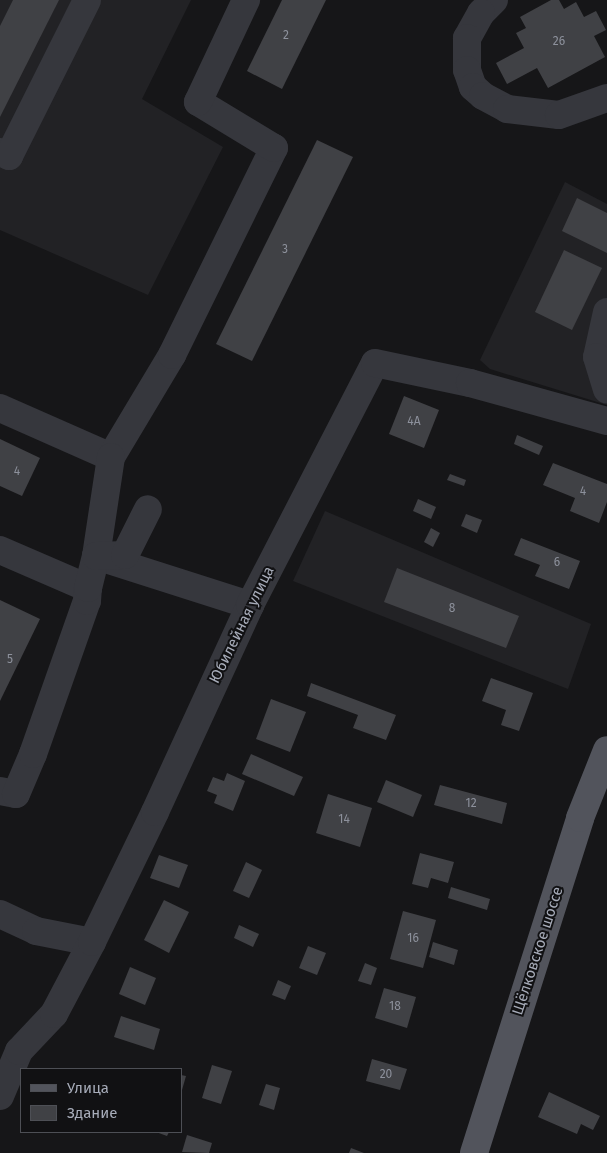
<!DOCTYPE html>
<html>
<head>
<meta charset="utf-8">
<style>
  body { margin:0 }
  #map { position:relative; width:607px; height:1153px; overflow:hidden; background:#161618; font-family:"Fira Sans",sans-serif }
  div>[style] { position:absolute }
  .built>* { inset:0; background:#222225 }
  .building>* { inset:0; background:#404145 }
  .minor>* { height:28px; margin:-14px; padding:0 14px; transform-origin:14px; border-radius:14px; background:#36373d }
  .major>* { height:28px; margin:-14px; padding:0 14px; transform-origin:14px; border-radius:14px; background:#52545c }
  span { translate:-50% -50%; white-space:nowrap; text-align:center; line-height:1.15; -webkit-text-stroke:4px #111113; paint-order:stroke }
  .number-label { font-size:12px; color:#8d919c }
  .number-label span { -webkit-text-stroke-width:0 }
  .street-label { font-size:15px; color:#a7acb9 }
  .legend { position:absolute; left:20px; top:1068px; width:162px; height:65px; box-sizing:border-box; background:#111113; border:1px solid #4d4f55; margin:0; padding:6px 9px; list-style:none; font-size:15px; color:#a7acb9 }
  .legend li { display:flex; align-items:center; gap:10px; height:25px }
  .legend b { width:25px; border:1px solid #4d4f55 }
</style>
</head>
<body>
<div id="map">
  <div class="built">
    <i style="clip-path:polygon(0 0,191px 0,142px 99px,223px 147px,148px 295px,0 230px)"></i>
    <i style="clip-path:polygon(565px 182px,607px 204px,607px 405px,490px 369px,480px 360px)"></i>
    <i style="clip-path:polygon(325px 511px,591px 624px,568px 689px,293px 581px)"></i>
  </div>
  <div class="building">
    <i style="clip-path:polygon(13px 0,59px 0,0 117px,0 26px)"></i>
    <i style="clip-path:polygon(282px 0,326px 0,282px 89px,247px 71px)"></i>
    <i style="clip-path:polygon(551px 0,559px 0,564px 9px,576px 2px,584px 17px,596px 11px,606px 30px,594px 36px,605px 57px,548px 88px,537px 68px,507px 84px,496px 63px,524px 48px,516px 33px,526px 28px,520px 17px)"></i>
    <i style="clip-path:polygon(317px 140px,353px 157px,252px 361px,216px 344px)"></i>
    <i style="clip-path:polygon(577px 198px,607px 213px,607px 253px,562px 231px)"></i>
    <i style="clip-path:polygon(564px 250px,602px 268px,572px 330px,535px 312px)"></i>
    <i style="clip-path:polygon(404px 396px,439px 410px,424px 448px,389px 434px)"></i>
    <i style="clip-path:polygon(517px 435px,543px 446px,539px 455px,514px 444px)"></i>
    <i style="clip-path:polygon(0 439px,40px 458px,22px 496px,0 486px)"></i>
    <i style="clip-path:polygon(553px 463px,607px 484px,607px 502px,599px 523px,570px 511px,575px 498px,543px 485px)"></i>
    <i style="clip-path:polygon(450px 474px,466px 480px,464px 486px,447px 480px)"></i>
    <i style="clip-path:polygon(418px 499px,436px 507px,431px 519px,413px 511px)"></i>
    <i style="clip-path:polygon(466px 514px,482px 520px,477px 533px,461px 526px)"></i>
    <i style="clip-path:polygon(431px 528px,440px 533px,433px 547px,424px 542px)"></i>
    <i style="clip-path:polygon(521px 538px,580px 561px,569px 589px,535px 576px,540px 565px,514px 555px)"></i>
    <i style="clip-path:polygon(397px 568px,519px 616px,506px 648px,384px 602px)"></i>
    <i style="clip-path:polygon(0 600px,40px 619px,0 701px)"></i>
    <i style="clip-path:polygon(491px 678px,533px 693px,519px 731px,501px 725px,506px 710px,482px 701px)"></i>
    <i style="clip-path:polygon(311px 683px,396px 715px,386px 740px,353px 728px,358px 715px,307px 696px)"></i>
    <i style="clip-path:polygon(271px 699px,306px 712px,290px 752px,256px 739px)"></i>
    <i style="clip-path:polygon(251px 754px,303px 777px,294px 796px,242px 774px)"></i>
    <i style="clip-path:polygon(227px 773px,245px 781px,233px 811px,214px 803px,217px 795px,207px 791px,213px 777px,224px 781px)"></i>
    <i style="clip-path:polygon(386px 780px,422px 795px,413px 817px,377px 802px)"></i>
    <i style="clip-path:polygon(440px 785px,507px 803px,502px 824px,434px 805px)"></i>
    <i style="clip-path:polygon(328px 794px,372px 808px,360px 847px,316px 833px)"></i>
    <i style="clip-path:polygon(420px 853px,454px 862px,448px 883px,431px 878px,428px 888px,412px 884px)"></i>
    <i style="clip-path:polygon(159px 855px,188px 865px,179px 888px,150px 878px)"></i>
    <i style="clip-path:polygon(246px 862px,262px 870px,249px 898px,233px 891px)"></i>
    <i style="clip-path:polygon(451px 887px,490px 899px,487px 910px,448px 898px)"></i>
    <i style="clip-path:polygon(164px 900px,189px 912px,169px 953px,144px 940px)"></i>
    <i style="clip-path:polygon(403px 911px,436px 920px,423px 968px,390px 959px)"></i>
    <i style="clip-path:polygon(239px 925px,259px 934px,253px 947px,234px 938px)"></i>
    <i style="clip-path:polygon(433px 942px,458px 950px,454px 965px,429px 957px)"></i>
    <i style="clip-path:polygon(308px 946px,326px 953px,317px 975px,299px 968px)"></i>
    <i style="clip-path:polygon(365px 963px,377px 968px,371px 985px,358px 981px)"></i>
    <i style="clip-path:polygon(130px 967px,156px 978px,145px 1005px,119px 994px)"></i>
    <i style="clip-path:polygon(278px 980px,291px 986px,285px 1000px,272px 995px)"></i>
    <i style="clip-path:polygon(384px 988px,416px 997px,407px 1028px,375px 1018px)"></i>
    <i style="clip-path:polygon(121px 1016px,160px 1029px,154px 1050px,114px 1037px)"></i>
    <i style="clip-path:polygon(372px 1059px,407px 1069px,400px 1090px,366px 1081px)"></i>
    <i style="clip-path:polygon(212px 1065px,232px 1071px,221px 1104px,202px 1098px)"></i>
    <i style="clip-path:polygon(181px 1075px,186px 1076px,182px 1090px,181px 1090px)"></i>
    <i style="clip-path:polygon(266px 1084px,280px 1088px,274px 1110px,259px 1105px)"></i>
    <i style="clip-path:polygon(549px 1092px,600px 1116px,593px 1130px,581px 1124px,577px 1134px,538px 1117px)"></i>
    <i style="clip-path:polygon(156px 1132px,169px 1132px,167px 1136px)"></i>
    <i style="clip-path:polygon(187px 1135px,212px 1143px,209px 1153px,182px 1152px)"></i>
    <i style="clip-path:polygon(351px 1148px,364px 1153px,349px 1153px)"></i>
  </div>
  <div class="minor">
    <i style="left:494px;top:0;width:18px;rotate:135deg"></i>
    <i style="left:481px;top:13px;width:29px;rotate:119deg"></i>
    <i style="left:467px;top:38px;width:32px;rotate:90deg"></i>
    <i style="left:467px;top:70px;width:18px;rotate:71deg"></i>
    <i style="left:473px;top:87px;width:13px;rotate:42deg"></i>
    <i style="left:483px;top:96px;width:27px;rotate:28deg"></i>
    <i style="left:507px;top:109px;width:52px;rotate:6.6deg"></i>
    <i style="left:559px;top:115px;width:51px;rotate:-19.5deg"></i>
    <i style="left:0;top:152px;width:10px;rotate:24deg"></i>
    <i style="left:9px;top:156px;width:174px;rotate:-63.4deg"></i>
    <i style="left:607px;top:312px;width:46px;rotate:102.5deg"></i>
    <i style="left:597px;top:357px;width:34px;rotate:73deg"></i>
    <i style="left:0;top:408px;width:121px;rotate:23.8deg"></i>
    <i style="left:111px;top:457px;width:119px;rotate:-59.1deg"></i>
    <i style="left:172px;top:355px;width:231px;rotate:-63.8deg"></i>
    <i style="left:274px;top:148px;width:89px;rotate:-148.8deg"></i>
    <i style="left:198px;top:102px;width:113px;rotate:-64.8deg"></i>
    <i style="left:111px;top:457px;width:100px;rotate:98.6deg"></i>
    <i style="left:96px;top:556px;width:162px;rotate:17.7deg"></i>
    <i style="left:0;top:550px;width:96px;rotate:23.4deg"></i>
    <i style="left:0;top:791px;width:16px;rotate:11deg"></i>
    <i style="left:16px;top:794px;width:43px;rotate:-67deg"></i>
    <i style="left:33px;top:754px;width:162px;rotate:-70.6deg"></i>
    <i style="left:87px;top:601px;width:13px;rotate:-86deg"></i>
    <i style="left:88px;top:588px;width:33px;rotate:-76deg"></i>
    <i style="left:96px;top:556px;width:29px;rotate:-2deg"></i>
    <i style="left:125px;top:555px;width:51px;rotate:-63.4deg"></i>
    <i style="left:0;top:914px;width:40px;rotate:25deg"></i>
    <i style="left:36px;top:931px;width:57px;rotate:11.1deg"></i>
    <i style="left:0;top:1096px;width:49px;rotate:-67.1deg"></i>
    <i style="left:19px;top:1051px;width:51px;rotate:-46.6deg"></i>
    <i style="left:54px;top:1014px;width:81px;rotate:-62.2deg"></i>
    <i style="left:92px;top:942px;width:144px;rotate:-64.1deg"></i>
    <i style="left:155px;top:812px;width:228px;rotate:-65.3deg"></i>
    <i style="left:250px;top:605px;width:272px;rotate:-62.7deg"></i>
    <i style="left:375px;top:363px;width:97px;rotate:11.9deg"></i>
    <i style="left:470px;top:383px;width:142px;rotate:15.5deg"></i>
  </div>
  <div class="major">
    <i style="left:474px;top:1153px;width:351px;rotate:-72.4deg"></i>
    <i style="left:580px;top:818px;width:73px;rotate:-68.3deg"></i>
  </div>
  <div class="number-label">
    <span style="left:286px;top:36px">2</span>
    <span style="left:559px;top:42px">26</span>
    <span style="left:285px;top:250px">3</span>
    <span style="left:414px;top:422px">4А</span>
    <span style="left:17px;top:472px">4</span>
    <span style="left:583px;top:492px">4</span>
    <span style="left:557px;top:563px">6</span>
    <span style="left:452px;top:609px">8</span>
    <span style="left:10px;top:660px">5</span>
    <span style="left:471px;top:804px">12</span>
    <span style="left:344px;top:820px">14</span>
    <span style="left:413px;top:939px">16</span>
    <span style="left:395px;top:1007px">18</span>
    <span style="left:386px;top:1075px">20</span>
  </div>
  <div class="street-label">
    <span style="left:242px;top:625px;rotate:-64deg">Юбилейная улица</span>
    <span style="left:538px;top:951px;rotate:-72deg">Щёлковское шоссе</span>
  </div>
  <ul class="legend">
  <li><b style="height:6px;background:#52545c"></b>Улица</li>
  <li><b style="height:14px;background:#404145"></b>Здание</li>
  </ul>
</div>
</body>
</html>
